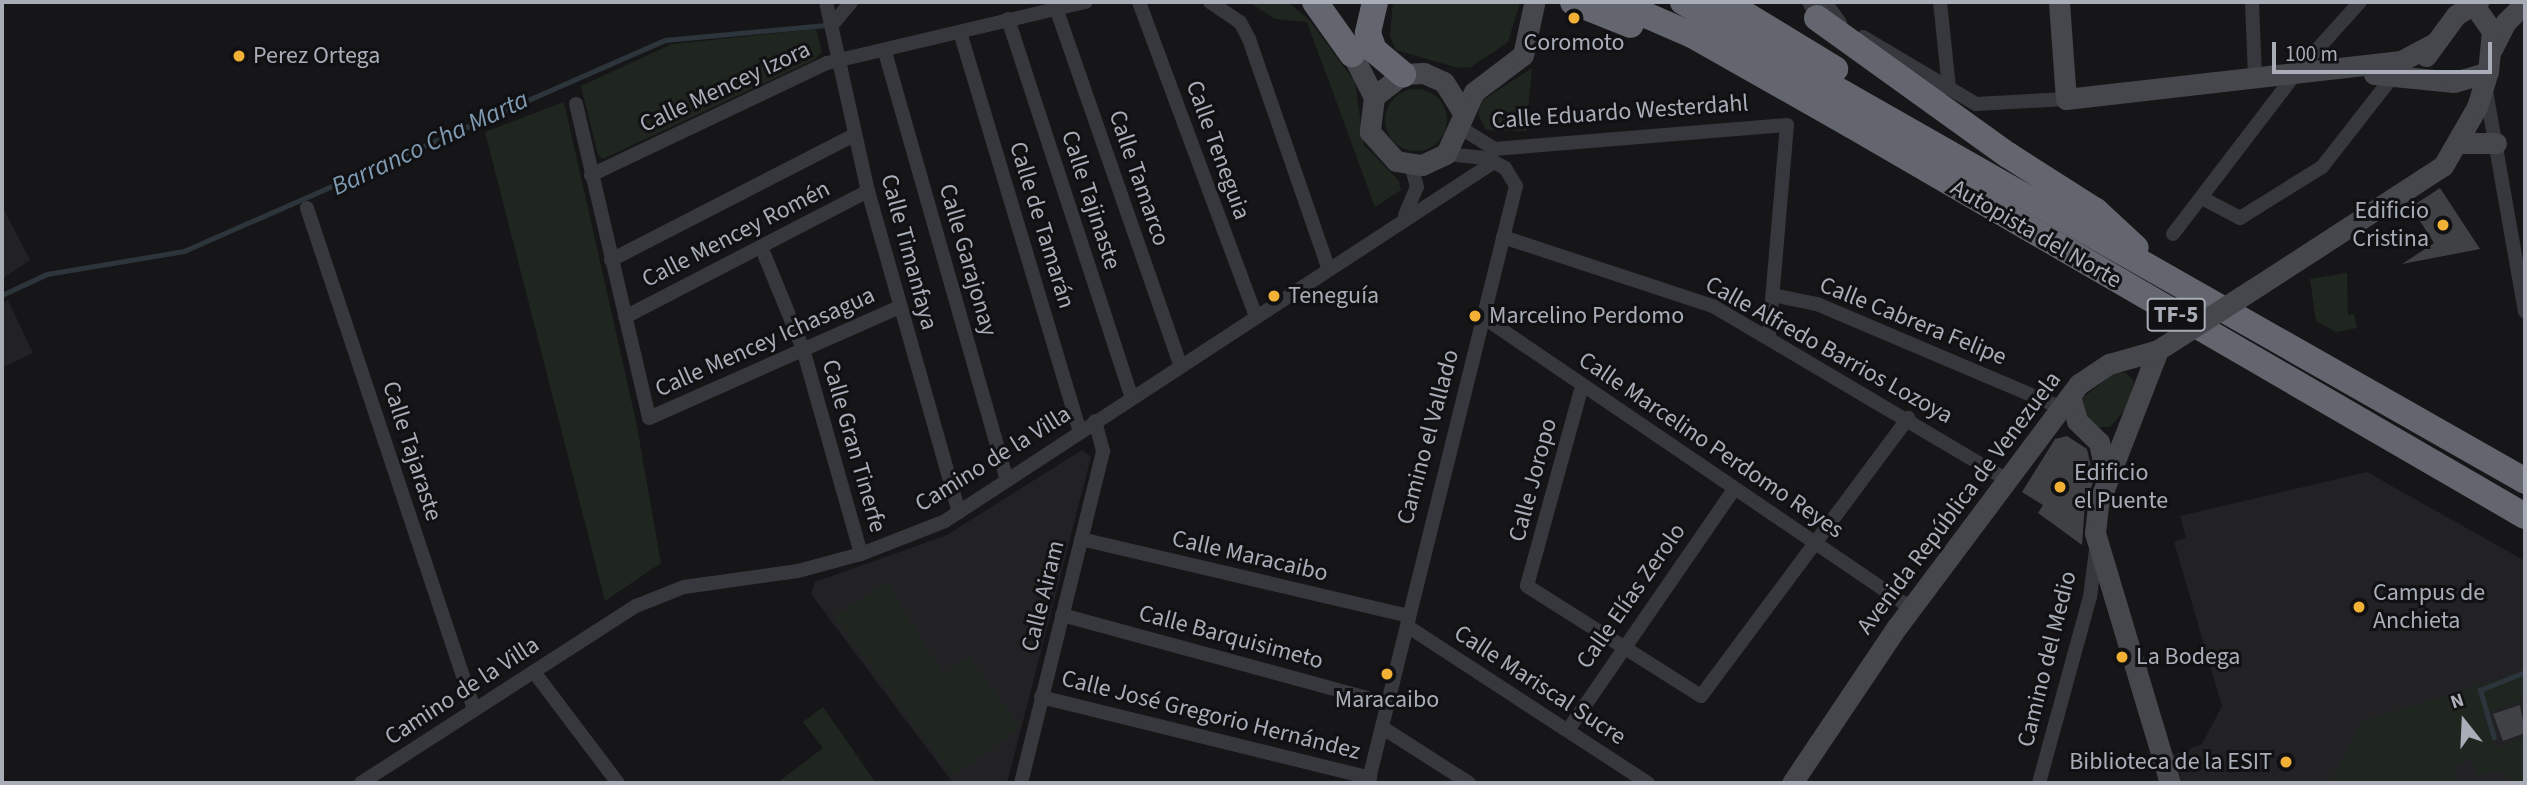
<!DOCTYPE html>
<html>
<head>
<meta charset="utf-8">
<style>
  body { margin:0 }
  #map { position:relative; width:2527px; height:785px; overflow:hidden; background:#161618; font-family:"Source Sans 3",sans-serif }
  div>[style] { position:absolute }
  .built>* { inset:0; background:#222225 }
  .green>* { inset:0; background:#1e261f }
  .round { border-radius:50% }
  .stream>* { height:4.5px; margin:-2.25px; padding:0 2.25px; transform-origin:2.25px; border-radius:2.25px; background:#2c353c }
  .building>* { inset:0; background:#404145 }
  .street>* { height:14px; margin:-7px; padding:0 7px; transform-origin:7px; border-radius:7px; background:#37383d }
  .secondary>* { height:21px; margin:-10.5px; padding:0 10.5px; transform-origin:10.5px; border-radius:10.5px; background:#45474d }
  .highway>* { height:26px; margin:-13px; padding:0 13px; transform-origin:13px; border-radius:13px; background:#63666e }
  .secondary-bridge>* { height:21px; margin:-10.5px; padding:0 10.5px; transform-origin:10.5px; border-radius:10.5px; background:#45474d }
  .dots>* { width:19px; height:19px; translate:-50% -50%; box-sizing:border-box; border:4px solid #111113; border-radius:50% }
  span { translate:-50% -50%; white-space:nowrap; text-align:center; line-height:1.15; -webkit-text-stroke:6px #111113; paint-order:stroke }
  .shield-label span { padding:2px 5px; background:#111113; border:2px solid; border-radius:5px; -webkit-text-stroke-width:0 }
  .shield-label { font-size:23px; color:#a8adb8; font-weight:700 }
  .poi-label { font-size:24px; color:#a8adb8 }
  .left { translate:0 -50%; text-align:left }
  .right { translate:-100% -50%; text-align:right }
  .street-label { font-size:24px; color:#a8adb8 }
  .water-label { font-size:26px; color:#7f9bb3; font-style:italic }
  .frame { position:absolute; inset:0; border:4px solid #a8adb8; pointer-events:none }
  .north { position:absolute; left:2429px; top:687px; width:70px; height:70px; -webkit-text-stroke:5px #111113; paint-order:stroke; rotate:342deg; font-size:19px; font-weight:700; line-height:28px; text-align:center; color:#a8adb8 }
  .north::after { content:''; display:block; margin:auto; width:24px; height:32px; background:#a8adb8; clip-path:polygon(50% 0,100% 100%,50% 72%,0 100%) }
  .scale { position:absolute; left:2272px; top:42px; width:220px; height:32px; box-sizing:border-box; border:4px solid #a8adb8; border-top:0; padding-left:9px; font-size:21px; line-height:24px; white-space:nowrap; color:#a8adb8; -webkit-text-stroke:5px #111113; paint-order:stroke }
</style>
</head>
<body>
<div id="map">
  <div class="built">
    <i style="clip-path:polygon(2px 206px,30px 260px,2px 279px)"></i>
    <i style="clip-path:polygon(8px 300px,33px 353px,2px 368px,2px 304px)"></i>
    <i style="clip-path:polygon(1082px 450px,1091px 457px,1007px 783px,953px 783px,811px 594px,815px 582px,947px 535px)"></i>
    <i style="clip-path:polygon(2367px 472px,2525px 561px,2525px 783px,2182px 783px,2173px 755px,2202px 744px,2222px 706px,2174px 542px,2186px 537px,2180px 516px)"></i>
  </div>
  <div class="green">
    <i style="clip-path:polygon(1249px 2px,1288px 2px,1310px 21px,1355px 82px,1364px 145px,1399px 181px,1401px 190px,1375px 207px,1307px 22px,1275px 19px)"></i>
    <i style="clip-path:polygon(1393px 2px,1520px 2px,1508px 42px,1471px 67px,1458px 68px,1396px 50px,1390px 36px)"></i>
    <i style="clip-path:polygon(816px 29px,822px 52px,814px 60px,603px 159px,598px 155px,581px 86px,672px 44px)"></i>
    <i style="clip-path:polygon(1532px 68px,1526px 131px,1486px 130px,1478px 114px,1483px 100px)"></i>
    <i class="round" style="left:1385px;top:89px;width:62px;height:62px"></i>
    <i style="clip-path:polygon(564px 102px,636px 421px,661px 563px,605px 601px,485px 132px)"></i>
    <i style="clip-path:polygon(2347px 273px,2348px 315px,2354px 314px,2357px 328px,2336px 332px,2316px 321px,2310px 279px)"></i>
    <i style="clip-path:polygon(2115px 372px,2126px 373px,2134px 381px,2128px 406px,2110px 427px,2090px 427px,2080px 400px)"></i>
    <i style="clip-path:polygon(887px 583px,943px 674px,968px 657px,1020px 727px,953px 776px,834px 617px)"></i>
    <i style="clip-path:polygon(2525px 671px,2525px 699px,2483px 714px,2495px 748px,2525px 737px,2525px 783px,2513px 783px,2501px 769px,2477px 776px,2472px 759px,2454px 765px,2457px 783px,2329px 783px,2363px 721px)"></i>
    <i style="clip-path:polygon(823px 707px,876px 783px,777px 783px,823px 748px,803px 722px)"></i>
  </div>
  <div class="stream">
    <i style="left:2px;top:295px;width:50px;rotate:-25deg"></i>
    <i style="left:47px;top:274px;width:139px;rotate:-9.5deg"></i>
    <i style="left:184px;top:251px;width:525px;rotate:-23.69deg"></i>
    <i style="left:665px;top:40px;width:164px;rotate:-5.3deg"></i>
    <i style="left:2494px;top:738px;width:50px;rotate:-106.3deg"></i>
    <i style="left:2480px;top:690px;width:48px;rotate:-21.8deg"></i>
  </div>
  <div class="building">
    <i style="clip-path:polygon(2440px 188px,2480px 249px,2402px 264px,2434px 243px,2411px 207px)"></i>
    <i style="clip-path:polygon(2067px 436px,2087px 449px,2094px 480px,2085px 503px,2082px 545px,2038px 513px,2043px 505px,2022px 492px,2055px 439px)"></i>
    <i style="clip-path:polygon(2520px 705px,2525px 733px,2503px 741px,2493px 714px)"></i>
  </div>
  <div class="street">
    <i style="left:826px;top:2px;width:194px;rotate:77.5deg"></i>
    <i style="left:868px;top:191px;width:334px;rotate:74.2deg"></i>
    <i style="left:1139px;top:2px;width:333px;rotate:69.6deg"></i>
    <i style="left:1210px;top:2px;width:36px;rotate:34deg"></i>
    <i style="left:1240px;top:22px;width:19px;rotate:62deg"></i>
    <i style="left:1249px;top:39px;width:241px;rotate:70.9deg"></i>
    <i style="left:1809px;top:2px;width:18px;rotate:63deg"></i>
    <i style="left:1825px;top:2px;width:26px;rotate:54deg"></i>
    <i style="left:1940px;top:2px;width:85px;rotate:84deg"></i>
    <i style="left:2252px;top:2px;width:76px;rotate:87.7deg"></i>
    <i style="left:1056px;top:8px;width:377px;rotate:70.8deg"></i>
    <i style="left:1008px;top:19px;width:397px;rotate:71.9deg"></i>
    <i style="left:832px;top:25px;width:30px;rotate:-50deg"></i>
    <i style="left:960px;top:32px;width:418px;rotate:73.3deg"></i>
    <i style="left:1863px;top:37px;width:131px;rotate:30.7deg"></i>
    <i style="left:1976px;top:104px;width:90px;rotate:-3.2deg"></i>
    <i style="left:885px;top:52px;width:445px;rotate:74.1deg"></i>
    <i style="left:2485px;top:85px;width:230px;rotate:80deg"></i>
    <i style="left:576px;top:104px;width:322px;rotate:76.9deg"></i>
    <i style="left:649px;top:418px;width:274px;rotate:-23.9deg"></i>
    <i style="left:1461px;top:128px;width:39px;rotate:32deg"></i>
    <i style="left:1494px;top:149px;width:294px;rotate:-4.7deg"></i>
    <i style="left:1787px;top:125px;width:212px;rotate:94.9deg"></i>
    <i style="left:591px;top:175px;width:261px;rotate:-25.4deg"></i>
    <i style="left:827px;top:63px;width:266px;rotate:-13.3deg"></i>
    <i style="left:2202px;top:198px;width:43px;rotate:27.8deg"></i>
    <i style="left:2240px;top:218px;width:97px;rotate:-31.9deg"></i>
    <i style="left:2322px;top:167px;width:115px;rotate:-52deg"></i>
    <i style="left:307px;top:208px;width:528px;rotate:71.57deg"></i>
    <i style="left:1405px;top:215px;width:30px;rotate:-67deg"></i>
    <i style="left:1417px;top:187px;width:23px;rotate:-105deg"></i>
    <i style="left:2173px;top:234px;width:203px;rotate:-52.6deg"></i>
    <i style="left:2296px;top:73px;width:96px;rotate:-48deg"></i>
    <i style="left:1503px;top:237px;width:221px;rotate:18.2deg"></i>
    <i style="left:1713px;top:306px;width:339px;rotate:30.6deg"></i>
    <i style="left:762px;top:249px;width:108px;rotate:67.7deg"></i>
    <i style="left:803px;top:349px;width:213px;rotate:74.2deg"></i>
    <i style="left:611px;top:260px;width:273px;rotate:-27.2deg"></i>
    <i style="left:1773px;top:295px;width:45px;rotate:11.6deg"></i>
    <i style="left:1817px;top:304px;width:272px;rotate:23deg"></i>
    <i style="left:625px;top:317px;width:274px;rotate:-27.4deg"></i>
    <i style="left:1486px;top:319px;width:514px;rotate:34.22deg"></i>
    <i style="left:1582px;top:386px;width:207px;rotate:105.4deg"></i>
    <i style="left:1527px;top:586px;width:206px;rotate:32.3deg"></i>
    <i style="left:1701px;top:696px;width:347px;rotate:-53.3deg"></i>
    <i style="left:1081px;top:539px;width:337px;rotate:13.2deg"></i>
    <i style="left:1062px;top:615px;width:339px;rotate:15.2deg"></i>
    <i style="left:1407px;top:626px;width:288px;rotate:33.1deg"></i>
    <i style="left:534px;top:672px;width:139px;rotate:52.9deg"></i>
    <i style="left:1041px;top:697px;width:339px;rotate:13.8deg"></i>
    <i style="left:1383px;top:728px;width:102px;rotate:32.6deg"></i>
    <i style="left:1568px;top:730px;width:293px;rotate:-55.4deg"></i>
    <i style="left:361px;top:783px;width:327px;rotate:-32.8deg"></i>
    <i style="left:636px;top:606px;width:52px;rotate:-21.6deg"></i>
    <i style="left:684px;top:587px;width:115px;rotate:-8deg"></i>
    <i style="left:798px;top:571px;width:65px;rotate:-15.1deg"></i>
    <i style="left:861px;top:554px;width:90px;rotate:-21.4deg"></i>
    <i style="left:945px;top:521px;width:656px;rotate:-33.18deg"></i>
    <i style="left:1021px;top:783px;width:342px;rotate:-76.1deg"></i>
    <i style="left:1103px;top:451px;width:31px;rotate:-105deg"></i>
    <i style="left:1368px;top:783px;width:615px;rotate:-76.08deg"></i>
    <i style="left:1516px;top:186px;width:21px;rotate:-121deg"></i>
    <i style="left:1505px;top:168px;width:21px;rotate:-152deg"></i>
    <i style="left:1486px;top:158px;width:40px;rotate:-174.3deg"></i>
    <i style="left:2039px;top:783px;width:193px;rotate:-74.7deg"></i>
    <i style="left:2090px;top:597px;width:47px;rotate:-82.7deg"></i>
  </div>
  <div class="secondary">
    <i style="left:2059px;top:2px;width:97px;rotate:85.9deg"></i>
    <i style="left:2066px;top:99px;width:337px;rotate:-6.5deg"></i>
    <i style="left:2401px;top:61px;width:34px;rotate:-28deg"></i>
    <i style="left:2492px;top:49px;width:30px;rotate:-63deg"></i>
    <i style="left:2506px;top:22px;width:27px;rotate:-45deg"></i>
    <i style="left:1352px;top:54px;width:48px;rotate:62.9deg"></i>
    <i style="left:2426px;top:56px;width:51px;rotate:-53.8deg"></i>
    <i style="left:2456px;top:15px;width:26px;rotate:-31deg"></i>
    <i style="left:2374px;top:74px;width:80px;rotate:5.7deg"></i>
    <i style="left:2454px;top:82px;width:35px;rotate:-16deg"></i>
    <i style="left:1462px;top:111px;width:34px;rotate:-122deg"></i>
    <i style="left:1444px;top:82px;width:22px;rotate:-156deg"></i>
    <i style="left:1424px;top:73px;width:21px;rotate:177deg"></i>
    <i style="left:1403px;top:74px;width:37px;rotate:142deg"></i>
    <i style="left:1374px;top:97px;width:35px;rotate:97deg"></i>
    <i style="left:1370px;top:132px;width:39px;rotate:48deg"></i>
    <i style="left:1396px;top:161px;width:26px;rotate:9deg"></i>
    <i style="left:1422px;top:165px;width:26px;rotate:-25deg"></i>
    <i style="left:1446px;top:154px;width:68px;rotate:-65.7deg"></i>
    <i style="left:1474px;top:92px;width:61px;rotate:-37.1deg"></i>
    <i style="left:1523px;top:55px;width:52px;rotate:-77.8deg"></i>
    <i style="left:2460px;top:143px;width:36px"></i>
    <i style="left:2261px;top:284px;width:217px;rotate:-33deg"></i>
    <i style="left:2443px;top:166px;width:68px;rotate:-60deg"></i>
    <i style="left:2477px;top:107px;width:37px;rotate:-73deg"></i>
    <i style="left:2488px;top:72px;width:41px;rotate:-84.4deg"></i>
    <i style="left:2492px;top:31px;width:33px;rotate:-125deg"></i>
    <i style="left:2158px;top:350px;width:166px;rotate:111.2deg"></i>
    <i style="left:2098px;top:505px;width:28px;rotate:96deg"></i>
    <i style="left:2095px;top:533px;width:261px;rotate:73.3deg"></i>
    <i style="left:2070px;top:396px;width:26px;rotate:74deg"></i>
    <i style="left:2077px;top:421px;width:30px;rotate:44deg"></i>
    <i style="left:2099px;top:442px;width:35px;rotate:78deg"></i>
    <i style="left:1792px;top:783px;width:188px;rotate:-56.1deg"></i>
    <i style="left:1897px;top:627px;width:304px;rotate:-53.2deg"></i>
    <i style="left:2079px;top:384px;width:36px;rotate:-34deg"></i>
    <i style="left:2109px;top:364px;width:51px;rotate:-15.9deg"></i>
  </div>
  <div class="highway">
    <i style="left:1315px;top:2px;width:64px;rotate:54.6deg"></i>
    <i style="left:1375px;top:2px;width:32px;rotate:103deg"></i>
    <i style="left:1368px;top:33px;width:18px;rotate:71deg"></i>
    <i style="left:1374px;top:50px;width:38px;rotate:40deg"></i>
    <i style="left:1573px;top:2px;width:62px;rotate:21.6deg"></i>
    <i style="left:1616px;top:2px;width:83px;rotate:23.5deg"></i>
    <i style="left:1692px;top:35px;width:183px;rotate:29.5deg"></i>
    <i style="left:1851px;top:125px;width:779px;rotate:30.12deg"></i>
    <i style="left:1683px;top:2px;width:969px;rotate:29.63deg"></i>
    <i style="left:1725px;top:2px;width:129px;rotate:31.3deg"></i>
    <i style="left:1817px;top:18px;width:235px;rotate:35.7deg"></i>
    <i style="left:2008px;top:155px;width:104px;rotate:32.5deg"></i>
    <i style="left:2096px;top:211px;width:54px;rotate:42.8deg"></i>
  </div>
  <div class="secondary-bridge">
    <i style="left:2158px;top:350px;width:122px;rotate:-32.7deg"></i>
  </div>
  <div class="dots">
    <i style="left:1574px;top:18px;background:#f2b134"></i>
    <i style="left:239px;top:56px;background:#f2b134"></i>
    <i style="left:2443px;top:225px;background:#f2b134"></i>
    <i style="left:1274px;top:296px;background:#f2b134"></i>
    <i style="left:1475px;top:316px;background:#f2b134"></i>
    <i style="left:2060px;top:487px;background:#f2b134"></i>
    <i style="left:2359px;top:607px;background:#f2b134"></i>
    <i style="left:2122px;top:657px;background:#f2b134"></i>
    <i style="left:1387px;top:674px;background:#f2b134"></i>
    <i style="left:2286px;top:762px;background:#f2b134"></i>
  </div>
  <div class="shield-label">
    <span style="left:2176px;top:315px">TF-5</span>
  </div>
  <div class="poi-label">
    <span style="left:1574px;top:43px">Coromoto</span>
    <span class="left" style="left:253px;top:56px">Perez Ortega</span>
    <span class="right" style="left:2429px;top:225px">Edificio<br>Cristina</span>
    <span class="left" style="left:1288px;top:296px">Teneguía</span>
    <span class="left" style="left:1489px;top:316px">Marcelino Perdomo</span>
    <span class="left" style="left:2074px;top:487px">Edificio<br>el Puente</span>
    <span class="left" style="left:2373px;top:607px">Campus de<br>Anchieta</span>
    <span class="left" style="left:2136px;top:657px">La Bodega</span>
    <span style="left:1387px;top:700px">Maracaibo</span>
    <span class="right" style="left:2272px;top:762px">Biblioteca de la ESIT</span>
  </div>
  <div class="street-label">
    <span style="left:725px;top:87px;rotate:-25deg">Calle Mencey Izora</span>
    <span style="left:1620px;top:112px;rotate:-4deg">Calle Eduardo Westerdahl</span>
    <span style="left:1218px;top:150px;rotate:70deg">Calle Teneguia</span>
    <span style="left:1139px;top:178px;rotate:71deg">Calle Tamarco</span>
    <span style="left:1091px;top:200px;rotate:72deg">Calle Tajinaste</span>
    <span style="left:1042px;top:225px;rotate:73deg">Calle de Tamarán</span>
    <span style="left:736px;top:234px;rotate:-27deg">Calle Mencey Romén</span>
    <span style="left:2036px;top:234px;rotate:30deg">Autopista del Norte</span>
    <span style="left:909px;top:252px;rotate:75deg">Calle Timanfaya</span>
    <span style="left:968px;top:260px;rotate:74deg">Calle Garajonay</span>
    <span style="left:1913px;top:321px;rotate:22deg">Calle Cabrera Felipe</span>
    <span style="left:765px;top:342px;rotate:-24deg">Calle Mencey Ichasagua</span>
    <span style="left:1829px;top:350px;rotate:29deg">Calle Alfredo Barrios Lozoya</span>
    <span style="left:1428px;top:437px;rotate:-75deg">Camino el Vallado</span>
    <span style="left:1711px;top:445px;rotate:34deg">Calle Marcelino Perdomo Reyes</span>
    <span style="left:854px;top:446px;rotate:74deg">Calle Gran Tinerfe</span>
    <span style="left:412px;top:451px;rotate:72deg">Calle Tajaraste</span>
    <span style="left:993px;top:459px;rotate:-32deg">Camino de la Villa</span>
    <span style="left:1533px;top:480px;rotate:-75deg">Calle Joropo</span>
    <span style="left:1959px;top:503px;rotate:-53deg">Avenida República de Venezuela</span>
    <span style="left:1250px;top:556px;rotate:13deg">Calle Maracaibo</span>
    <span style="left:1043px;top:596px;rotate:-76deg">Calle Airam</span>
    <span style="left:1631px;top:596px;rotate:-55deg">Calle Elías Zerolo</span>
    <span style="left:1231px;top:637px;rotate:15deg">Calle Barquisimeto</span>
    <span style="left:2047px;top:659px;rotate:-76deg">Camino del Medio</span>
    <span style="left:1540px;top:685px;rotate:33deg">Calle Mariscal Sucre</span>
    <span style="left:462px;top:691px;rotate:-33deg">Camino de la Villa</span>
    <span style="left:1211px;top:715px;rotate:14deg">Calle José Gregorio Hernández</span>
  </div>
  <div class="water-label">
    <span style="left:430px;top:143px;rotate:-25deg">Barranco Cha Marta</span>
  </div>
  <div class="frame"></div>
  <div class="north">N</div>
  <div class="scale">100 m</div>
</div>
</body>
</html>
